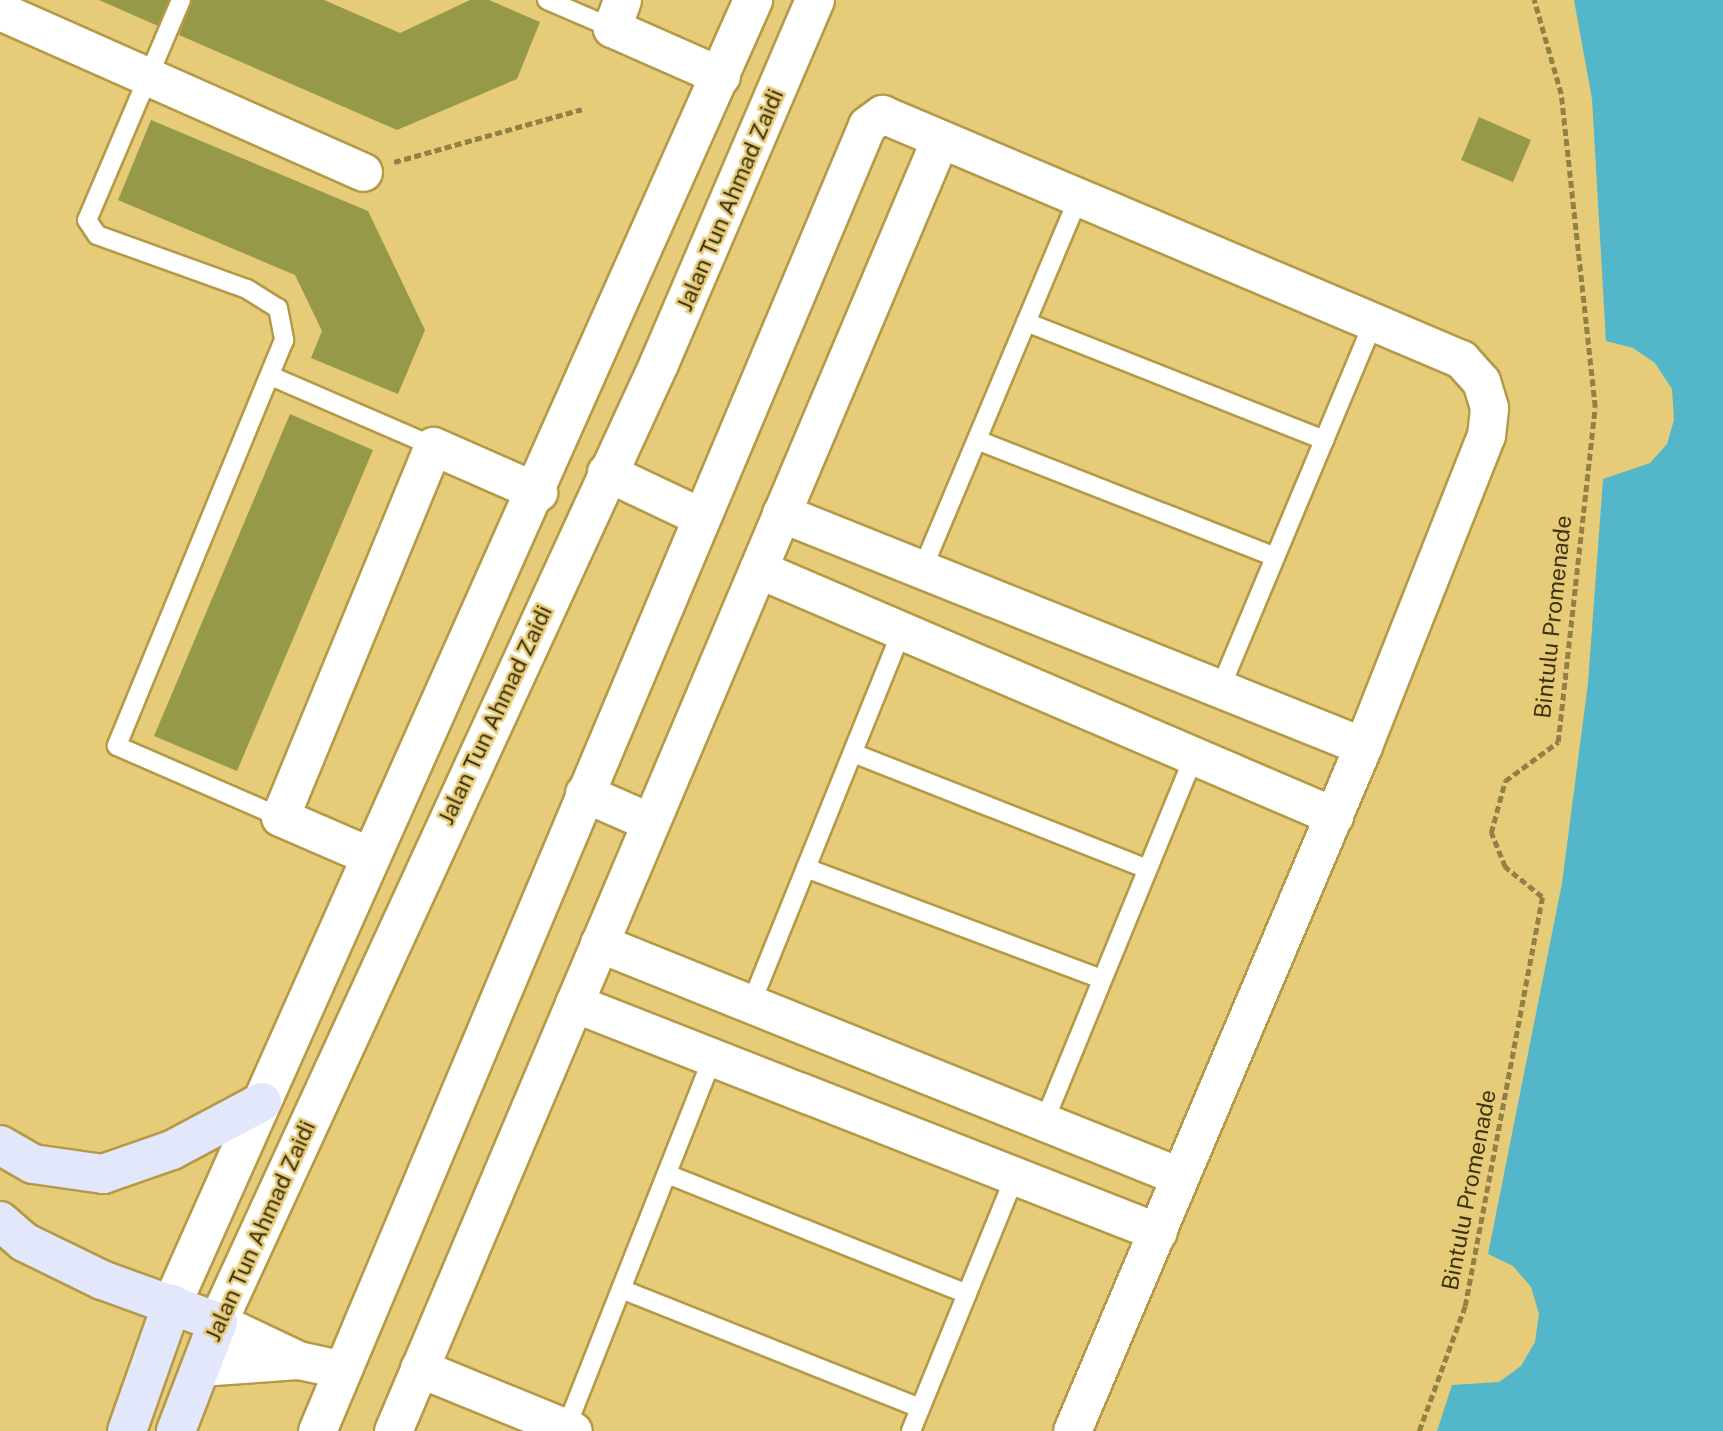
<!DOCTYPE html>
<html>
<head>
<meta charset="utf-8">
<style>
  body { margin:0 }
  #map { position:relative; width:1723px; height:1431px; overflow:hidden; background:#e6cb78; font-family:"Public Sans",sans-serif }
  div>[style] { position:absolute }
  .water>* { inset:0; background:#54b7c9 }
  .building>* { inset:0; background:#969a48 }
  .path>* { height:4.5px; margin-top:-2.25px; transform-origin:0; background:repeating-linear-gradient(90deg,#938045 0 7px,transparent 0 10.5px) }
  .roads { filter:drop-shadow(2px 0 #b49a47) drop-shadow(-2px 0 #b49a47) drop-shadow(0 2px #b49a47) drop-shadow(0 -2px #b49a47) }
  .service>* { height:18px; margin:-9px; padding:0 9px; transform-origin:9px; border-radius:9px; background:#fff }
  .minor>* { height:37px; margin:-18.5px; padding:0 18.5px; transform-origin:18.5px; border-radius:18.5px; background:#fff }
  .tertiary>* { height:38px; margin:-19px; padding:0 19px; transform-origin:19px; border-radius:19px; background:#fff }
  .secondary>* { height:38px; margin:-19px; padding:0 19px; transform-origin:19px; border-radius:19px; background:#e2e7fb }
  span { translate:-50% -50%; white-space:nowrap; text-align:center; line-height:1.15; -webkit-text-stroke:5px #e6cb78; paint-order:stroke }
  .street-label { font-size:23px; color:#3f3411 }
</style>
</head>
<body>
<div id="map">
  <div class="water">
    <i style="clip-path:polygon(1574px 0,1723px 0,1723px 1431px,1437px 1431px,1452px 1385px,1499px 1382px,1521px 1366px,1535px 1342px,1539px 1314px,1531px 1287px,1513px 1266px,1488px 1254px,1562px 883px,1588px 683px,1603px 479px,1650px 463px,1667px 444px,1674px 420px,1672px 389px,1655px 363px,1633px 348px,1606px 341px,1592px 99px)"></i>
  </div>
  <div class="building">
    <i style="clip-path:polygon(99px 0,169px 0,158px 26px)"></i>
    <i style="clip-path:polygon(192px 0,324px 0,400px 33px,470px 0,489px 0,540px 22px,517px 79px,397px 130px,179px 35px)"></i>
    <i style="clip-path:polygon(1479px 117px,1531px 140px,1513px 182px,1461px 160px)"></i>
    <i style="clip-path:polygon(151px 120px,368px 211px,425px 330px,398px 394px,311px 358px,322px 331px,295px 275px,118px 200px)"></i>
    <i style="clip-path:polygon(290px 414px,373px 450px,237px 771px,154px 736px)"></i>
  </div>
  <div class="path">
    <i style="left:394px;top:162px;width:195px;rotate:-15.7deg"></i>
    <i style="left:1419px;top:1431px;width:133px;rotate:-69.8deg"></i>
    <i style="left:1465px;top:1306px;width:416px;rotate:-79.3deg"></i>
    <i style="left:1542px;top:897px;width:48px;rotate:-141deg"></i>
    <i style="left:1505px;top:867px;width:37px;rotate:-112deg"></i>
    <i style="left:1491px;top:833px;width:54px;rotate:-74.9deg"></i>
    <i style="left:1505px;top:781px;width:66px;rotate:-36.3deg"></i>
    <i style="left:1558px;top:742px;width:337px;rotate:-83.7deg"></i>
    <i style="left:1595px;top:407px;width:315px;rotate:-96.2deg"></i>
    <i style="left:1561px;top:94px;width:98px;rotate:-106deg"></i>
  </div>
  <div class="roads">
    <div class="service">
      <i style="left:181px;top:0;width:239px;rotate:113.1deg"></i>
      <i style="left:87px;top:220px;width:18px;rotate:56deg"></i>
      <i style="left:97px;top:235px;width:159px;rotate:19.8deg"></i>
      <i style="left:247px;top:289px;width:36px;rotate:32deg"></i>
      <i style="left:278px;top:308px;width:33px;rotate:79deg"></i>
      <i style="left:284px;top:340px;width:439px;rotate:112.4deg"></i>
      <i style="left:117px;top:746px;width:178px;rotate:23.5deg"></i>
      <i style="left:547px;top:0;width:71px;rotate:23.3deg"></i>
      <i style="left:1026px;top:322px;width:321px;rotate:21.6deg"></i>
      <i style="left:271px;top:376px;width:176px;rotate:23.4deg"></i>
      <i style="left:977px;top:440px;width:320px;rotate:21.4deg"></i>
      <i style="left:922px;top:570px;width:403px;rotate:-67.2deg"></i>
      <i style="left:1220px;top:689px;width:397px;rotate:-67.3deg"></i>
      <i style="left:853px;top:753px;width:316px;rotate:21.5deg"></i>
      <i style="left:806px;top:868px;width:316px;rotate:20.6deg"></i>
      <i style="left:751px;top:1004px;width:402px;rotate:-68deg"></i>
      <i style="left:1044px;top:1122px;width:396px;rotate:-67.7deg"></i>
      <i style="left:667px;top:1174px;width:323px;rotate:21.8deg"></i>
      <i style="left:621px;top:1289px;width:322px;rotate:21.7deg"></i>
      <i style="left:566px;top:1428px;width:399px;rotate:-68.4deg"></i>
      <i style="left:911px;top:1431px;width:275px;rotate:-67.8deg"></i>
    </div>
    <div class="minor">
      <i style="left:622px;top:0;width:30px;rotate:110deg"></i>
      <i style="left:612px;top:28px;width:119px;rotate:23.8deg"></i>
      <i style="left:0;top:11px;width:397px;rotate:23.9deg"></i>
      <i style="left:606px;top:472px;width:105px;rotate:25.3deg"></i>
      <i style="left:781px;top:513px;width:627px;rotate:21.82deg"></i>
      <i style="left:758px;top:569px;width:627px;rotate:23.21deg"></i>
      <i style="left:584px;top:793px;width:72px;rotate:23.7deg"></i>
      <i style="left:370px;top:856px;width:98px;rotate:-156.6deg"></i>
      <i style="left:280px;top:817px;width:401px;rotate:-67.6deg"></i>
      <i style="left:433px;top:446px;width:115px;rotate:23.7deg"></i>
      <i style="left:599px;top:943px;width:622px;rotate:21.9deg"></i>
      <i style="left:574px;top:1003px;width:627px;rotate:21.41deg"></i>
      <i style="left:218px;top:1322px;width:84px;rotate:25.3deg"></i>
      <i style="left:200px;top:1367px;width:98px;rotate:-4.1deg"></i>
      <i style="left:298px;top:1360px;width:43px;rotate:12.1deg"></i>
      <i style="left:419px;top:1368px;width:166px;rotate:22.2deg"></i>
      <i style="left:317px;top:1431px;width:1417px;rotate:-67.16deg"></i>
      <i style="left:867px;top:125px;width:19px;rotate:-36deg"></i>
      <i style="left:882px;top:114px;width:629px;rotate:22.94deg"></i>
      <i style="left:1461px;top:359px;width:30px;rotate:48deg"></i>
      <i style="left:1481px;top:381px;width:28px;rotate:73deg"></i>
      <i style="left:1489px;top:408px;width:27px;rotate:96deg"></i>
      <i style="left:1486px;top:435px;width:334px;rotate:111.6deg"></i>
      <i style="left:1363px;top:746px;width:744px;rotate:113.02deg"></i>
      <i style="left:393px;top:1431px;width:1403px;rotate:-67.05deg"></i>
    </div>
    <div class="tertiary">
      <i style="left:172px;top:1304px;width:1428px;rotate:-65.98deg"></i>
      <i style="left:218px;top:1322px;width:1055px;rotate:-65.28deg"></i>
      <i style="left:659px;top:364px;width:396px;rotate:-66.8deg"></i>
    </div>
    <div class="secondary">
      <i style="left:0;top:1145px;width:38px;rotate:30deg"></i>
      <i style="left:33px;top:1164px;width:71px;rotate:8.1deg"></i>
      <i style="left:103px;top:1174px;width:73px;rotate:-19.2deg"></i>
      <i style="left:172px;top:1150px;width:102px;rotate:-28.1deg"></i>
      <i style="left:0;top:1221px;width:32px;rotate:41deg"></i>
      <i style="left:24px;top:1242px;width:87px;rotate:26deg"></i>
      <i style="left:102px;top:1280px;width:123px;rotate:19.9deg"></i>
      <i style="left:218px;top:1322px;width:117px;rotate:111.1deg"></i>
      <i style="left:127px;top:1431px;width:135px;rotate:-70.5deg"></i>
    </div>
  </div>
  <div class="street-label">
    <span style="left:730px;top:200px;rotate:-67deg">Jalan Tun Ahmad Zaidi</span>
    <span style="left:1553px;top:617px;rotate:-84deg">Bintulu Promenade</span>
    <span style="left:495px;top:715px;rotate:-65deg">Jalan Tun Ahmad Zaidi</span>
    <span style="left:1469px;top:1190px;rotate:-79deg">Bintulu Promenade</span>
    <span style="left:260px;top:1231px;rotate:-66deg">Jalan Tun Ahmad Zaidi</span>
  </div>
</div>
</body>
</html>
